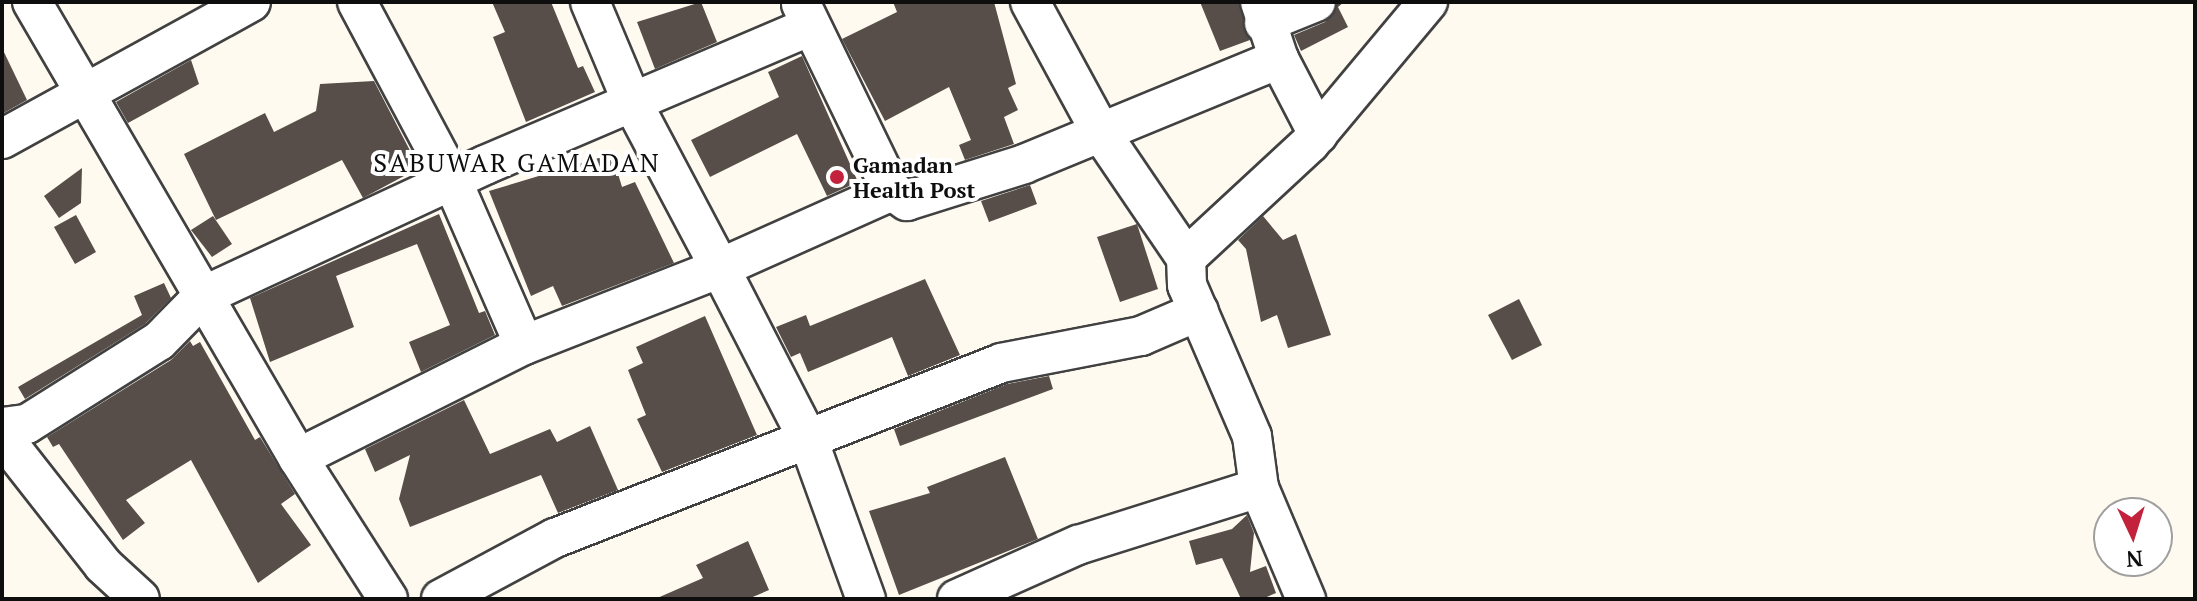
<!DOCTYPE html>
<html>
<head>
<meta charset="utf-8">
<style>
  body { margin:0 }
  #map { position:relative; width:2197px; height:601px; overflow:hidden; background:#fffaef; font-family:"PT Serif",serif }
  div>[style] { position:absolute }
  .building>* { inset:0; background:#574e4a }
  .roads { filter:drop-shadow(2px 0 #414141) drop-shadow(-2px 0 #414141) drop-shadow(0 2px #414141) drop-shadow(0 -2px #414141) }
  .minor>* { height:38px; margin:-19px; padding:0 19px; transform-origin:19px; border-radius:19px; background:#fff }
  .dots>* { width:22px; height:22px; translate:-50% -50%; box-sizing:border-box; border:4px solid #fff; border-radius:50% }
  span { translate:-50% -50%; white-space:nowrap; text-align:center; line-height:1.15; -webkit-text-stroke:8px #fff; paint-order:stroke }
  .poi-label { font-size:22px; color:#0e0e0e; font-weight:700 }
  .left { translate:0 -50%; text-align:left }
  .quarter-label { font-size:26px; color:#0e0e0e; letter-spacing:2px }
  .frame { position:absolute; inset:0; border:4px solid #0e0e0e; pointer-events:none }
  .north { position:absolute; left:2093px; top:497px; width:80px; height:80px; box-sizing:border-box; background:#fff; border:2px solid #9f9f9f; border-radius:50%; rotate:176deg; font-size:22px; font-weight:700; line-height:32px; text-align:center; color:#0e0e0e }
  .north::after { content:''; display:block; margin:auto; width:28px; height:36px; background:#c2223c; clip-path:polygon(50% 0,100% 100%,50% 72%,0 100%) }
</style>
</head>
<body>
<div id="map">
  <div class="building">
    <i style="clip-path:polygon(492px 2px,551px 2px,578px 68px,583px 66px,595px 92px,526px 122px,493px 37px,505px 32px)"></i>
    <i style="clip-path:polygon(701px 2px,717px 42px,655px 69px,637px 22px)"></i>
    <i style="clip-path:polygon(893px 2px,994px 2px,1016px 84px,1008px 88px,1018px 110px,1004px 117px,1014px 144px,965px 160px,959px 145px,971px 140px,949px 87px,885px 121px,842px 39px,897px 12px)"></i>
    <i style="clip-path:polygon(1200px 2px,1239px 2px,1250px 40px,1220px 51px)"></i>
    <i style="clip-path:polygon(1338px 2px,1344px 2px,1338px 7px,1348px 27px,1301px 51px,1294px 35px,1325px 22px)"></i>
    <i style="clip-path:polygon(2px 48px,27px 100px,2px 114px)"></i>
    <i style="clip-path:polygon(802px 56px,858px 182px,827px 196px,797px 134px,710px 177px,691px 140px,779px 97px,768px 72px)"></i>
    <i style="clip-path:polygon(191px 60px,199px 84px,128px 123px,116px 102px)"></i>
    <i style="clip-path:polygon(374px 81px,419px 168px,363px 198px,342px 160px,216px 220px,184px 154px,265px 113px,274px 132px,316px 111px,320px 84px)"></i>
    <i style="clip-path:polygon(612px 154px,622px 187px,635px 182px,674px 263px,562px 306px,553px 286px,531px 296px,489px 191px)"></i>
    <i style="clip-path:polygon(82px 168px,81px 203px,59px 218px,44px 196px)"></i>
    <i style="clip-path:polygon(1030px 185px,1037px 204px,989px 222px,981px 201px)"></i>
    <i style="clip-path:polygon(439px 214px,479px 313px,485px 311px,495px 335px,421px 372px,409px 342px,450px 325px,417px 244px,336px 276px,354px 327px,270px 362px,250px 298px)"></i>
    <i style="clip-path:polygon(76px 215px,96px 252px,75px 264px,54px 227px)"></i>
    <i style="clip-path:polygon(213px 216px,232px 244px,212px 257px,191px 230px)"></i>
    <i style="clip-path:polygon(1263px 216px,1283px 240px,1296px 234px,1331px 335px,1288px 348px,1277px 315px,1261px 322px,1246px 249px,1238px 240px)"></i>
    <i style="clip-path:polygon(1137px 224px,1158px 289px,1120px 302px,1097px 237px)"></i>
    <i style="clip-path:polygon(925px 279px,960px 355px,908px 376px,892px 337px,808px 372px,800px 353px,791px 357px,776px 327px,806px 315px,810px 326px)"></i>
    <i style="clip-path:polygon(164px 283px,171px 298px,145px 324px,25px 399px,18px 387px,142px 315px,134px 296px)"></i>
    <i style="clip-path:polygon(1519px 299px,1542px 345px,1512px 360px,1488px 315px)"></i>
    <i style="clip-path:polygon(705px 316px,757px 435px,662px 472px,637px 419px,646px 415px,628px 370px,643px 363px,636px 347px)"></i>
    <i style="clip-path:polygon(190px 341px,193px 346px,200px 342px,255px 440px,260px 437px,295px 494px,281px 504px,311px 545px,258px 583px,191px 460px,126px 500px,145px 523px,123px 540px,59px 444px,53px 447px,47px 437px,171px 360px)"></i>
    <i style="clip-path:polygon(1049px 376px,1053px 389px,900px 446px,894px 429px,1007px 384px)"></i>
    <i style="clip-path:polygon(464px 400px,490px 454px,550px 429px,557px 442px,590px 426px,618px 490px,558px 513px,541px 475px,410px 527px,399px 499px,410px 455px,375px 472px,365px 449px)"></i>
    <i style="clip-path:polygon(1005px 457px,1038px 539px,899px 595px,869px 511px,930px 493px,927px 487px)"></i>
    <i style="clip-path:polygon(1247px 515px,1254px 533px,1250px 572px,1266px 566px,1276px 593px,1262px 599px,1241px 599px,1222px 558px,1196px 565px,1189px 541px,1232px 529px)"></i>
    <i style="clip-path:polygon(748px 541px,769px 590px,748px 599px,655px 599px,703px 578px,696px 565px)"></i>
  </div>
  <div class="roads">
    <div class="minor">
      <i style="left:32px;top:2px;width:528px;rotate:59.74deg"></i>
      <i style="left:298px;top:458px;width:167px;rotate:57.4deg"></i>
      <i style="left:357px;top:2px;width:202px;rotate:61.9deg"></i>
      <i style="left:452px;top:180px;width:180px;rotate:66.4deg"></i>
      <i style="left:590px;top:2px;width:108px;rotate:67.2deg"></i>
      <i style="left:632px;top:102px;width:188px;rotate:62.1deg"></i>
      <i style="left:720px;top:268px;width:188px;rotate:-24.1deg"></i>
      <i style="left:1030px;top:2px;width:149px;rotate:61.5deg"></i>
      <i style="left:1101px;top:133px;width:151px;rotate:55.8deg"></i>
      <i style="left:1260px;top:2px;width:60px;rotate:71.6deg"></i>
      <i style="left:801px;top:4px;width:208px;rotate:64.1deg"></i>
      <i style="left:892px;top:191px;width:18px;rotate:34deg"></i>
      <i style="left:907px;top:201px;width:123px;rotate:-17.5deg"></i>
      <i style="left:1024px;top:164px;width:276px;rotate:-22.4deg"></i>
      <i style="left:1279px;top:59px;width:85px;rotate:62.5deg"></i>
      <i style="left:1264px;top:23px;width:56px;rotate:-22deg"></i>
      <i style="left:2px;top:139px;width:284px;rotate:-28.8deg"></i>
      <i style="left:2px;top:427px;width:25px;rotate:-7deg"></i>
      <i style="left:27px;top:424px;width:156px;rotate:-32.2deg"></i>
      <i style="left:159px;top:341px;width:63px;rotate:-45.6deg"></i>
      <i style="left:203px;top:296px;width:311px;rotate:-24.9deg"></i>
      <i style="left:485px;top:165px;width:354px;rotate:-23.1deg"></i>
      <i style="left:2px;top:436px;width:164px;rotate:51.9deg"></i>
      <i style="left:103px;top:565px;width:50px;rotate:42.6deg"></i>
      <i style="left:298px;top:458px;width:253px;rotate:-26.6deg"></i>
      <i style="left:524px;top:345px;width:211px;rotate:-21.4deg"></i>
      <i style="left:720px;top:268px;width:192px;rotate:62.8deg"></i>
      <i style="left:808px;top:439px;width:170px;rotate:70.1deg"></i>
      <i style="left:1259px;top:488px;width:121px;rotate:67.1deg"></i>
      <i style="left:441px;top:599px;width:129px;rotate:-28.2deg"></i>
      <i style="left:555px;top:538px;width:479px;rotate:-21.4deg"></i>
      <i style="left:1001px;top:363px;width:143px;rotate:-10.9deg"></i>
      <i style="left:1141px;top:336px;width:63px;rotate:-23.3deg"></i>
      <i style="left:957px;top:599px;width:133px;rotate:-24.1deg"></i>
      <i style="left:1078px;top:545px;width:190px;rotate:-17.5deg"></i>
      <i style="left:1259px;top:488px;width:52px;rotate:-97.7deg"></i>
      <i style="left:1252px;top:436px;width:164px;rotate:-113.3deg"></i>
      <i style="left:1187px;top:285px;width:27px;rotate:-92deg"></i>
      <i style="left:1186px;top:258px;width:169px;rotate:-42.8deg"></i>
      <i style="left:1310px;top:143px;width:184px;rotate:-50.1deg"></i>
    </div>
  </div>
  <div class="dots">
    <i style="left:837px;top:177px;background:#c2223c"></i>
  </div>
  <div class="poi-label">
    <span class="left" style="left:853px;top:177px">Gamadan<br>Health Post</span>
  </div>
  <div class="quarter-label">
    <span style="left:517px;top:163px">SABUWAR GAMADAN</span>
  </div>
  <div class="frame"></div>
  <div class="north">N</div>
</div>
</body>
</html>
